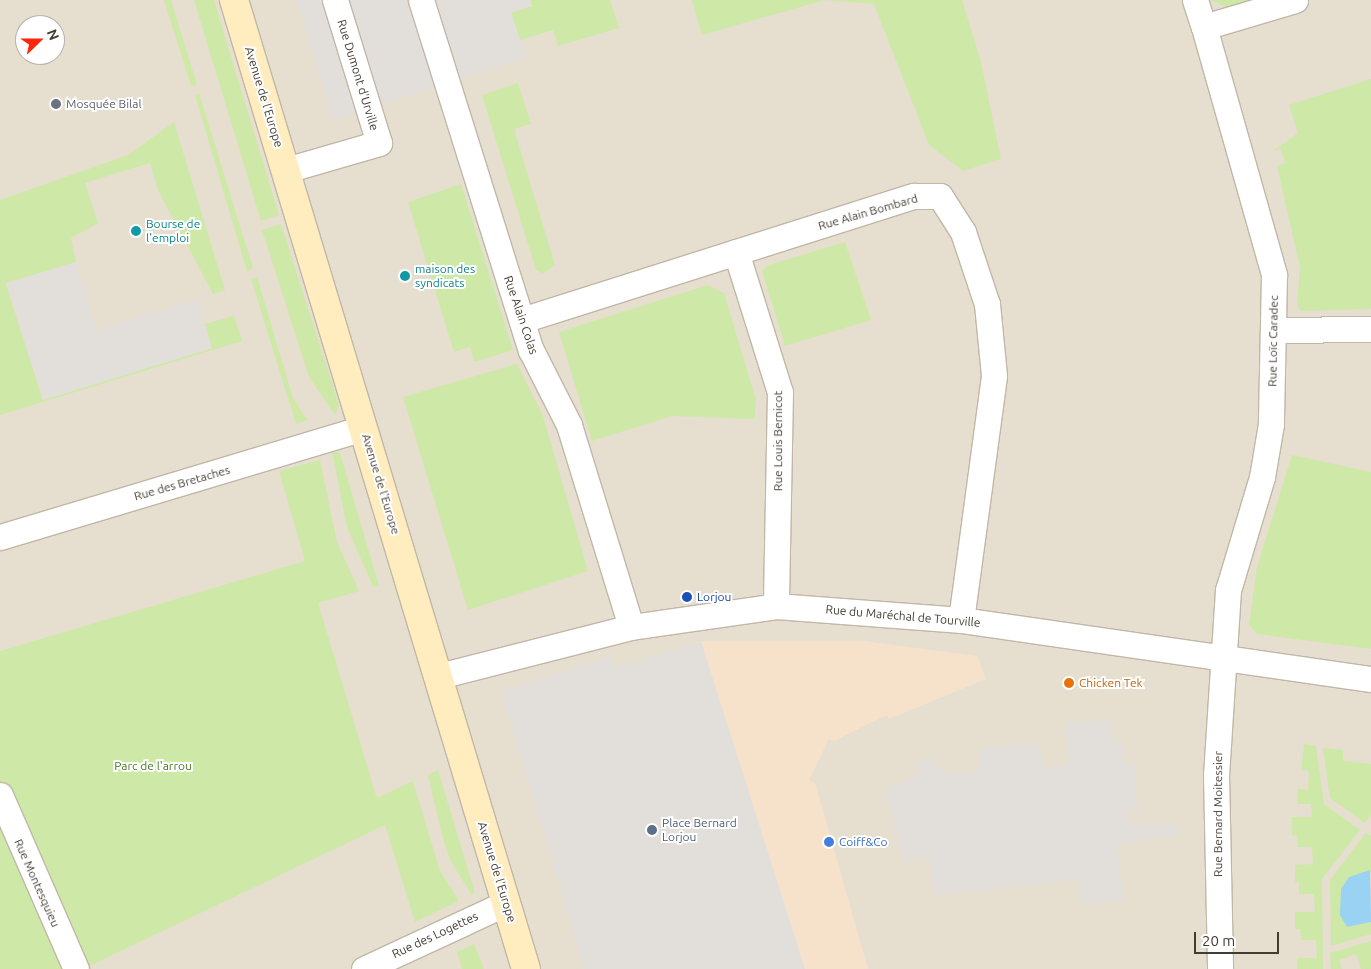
<!DOCTYPE html>
<html>
<head>
<meta charset="utf-8">
<style>
  body { margin:0 }
  #map { position:relative; width:1371px; height:969px; overflow:hidden; background:#f2ece2; font-family:Ubuntu,sans-serif }
  div>[style] { position:absolute }
  .residential>* { inset:0; background:#e6decf }
  .commercial>* { inset:0; background:#f6e2ca }
  .green>* { inset:0; background:#cee9a7 }
  .parking>* { inset:0; background:#e2dfdb }
  .water>* { inset:0; background:#99d2f3 }
  .roads { filter:drop-shadow(1px 0 #c0b7a7) drop-shadow(-1px 0 #c0b7a7) drop-shadow(0 1px #c0b7a7) drop-shadow(0 -1px #c0b7a7) }
  .street>* { height:25px; margin:-12.5px; padding:0 12.5px; transform-origin:12.5px; border-radius:12.5px; background:#fff }
  .secondary>* { height:28px; margin:-14px; padding:0 14px; transform-origin:14px; border-radius:14px; background:#ffedbf }
  .dots>* { width:14px; height:14px; translate:-50% -50%; box-sizing:border-box; border:2px solid #fff; border-radius:50% }
  span { translate:-50% -50%; white-space:nowrap; text-align:center; line-height:1.15; -webkit-text-stroke:4px #fff; paint-order:stroke }
  .street-label { font-size:12px; color:#433c32 }
  .worship-label { font-size:12px; color:#5b616d }
  .left { translate:0 -50%; text-align:left }
  .culture-label { font-size:12px; color:#0d838f }
  .transit-label { font-size:12px; color:#164399 }
  .food-label { font-size:12px; color:#c56008 }
  .park-label { font-size:12px; color:#477723 }
  .service-label { font-size:12px; color:#4e5e75 }
  .shop-label { font-size:12px; color:#366cbe }
  .north { position:absolute; left:15px; top:15px; width:50px; height:50px; box-sizing:border-box; background:#fff; border:1px solid #b4b1ad; border-radius:50%; rotate:68deg; font-size:14px; font-weight:700; line-height:20px; text-align:center; color:#433c32 }
  .north::after { content:''; display:block; margin:auto; width:18px; height:22px; background:#ff260c; clip-path:polygon(50% 0,100% 100%,50% 72%,0 100%) }
  .scale { position:absolute; left:1194px; top:932px; width:85px; height:22px; box-sizing:border-box; border:2px solid #433c32; border-top:0; padding-left:6px; font-size:15px; line-height:18px; white-space:nowrap; color:#433c32; -webkit-text-stroke:4px #fff; paint-order:stroke }
</style>
</head>
<body>
<div id="map">
  <div class="residential">
    <i style="clip-path:polygon(evenodd,0 0,1371px 0,1371px 969px,0 969px,0 0,25px 25px,55px 25px,55px 55px,25px 55px,25px 25px)"></i>
  </div>
  <div class="commercial">
    <i style="clip-path:polygon(701px 641px,864px 641px,977px 656px,986px 679px,889px 719px,887px 715px,834px 741px,829px 739px,809px 780px,815px 783px,868px 969px,584px 969px,501px 691px,611px 656px,614px 668px)"></i>
  </div>
  <div class="green">
    <i style="clip-path:polygon(164px 0,171px 0,197px 85px,191px 86px)"></i>
    <i style="clip-path:polygon(194px 0,214px 0,279px 215px,261px 221px)"></i>
    <i style="clip-path:polygon(530px 0,610px 0,619px 28px,558px 46px,553px 30px,520px 40px,511px 12px,532px 6px)"></i>
    <i style="clip-path:polygon(692px 0,962px 0,981px 62px,1001px 159px,963px 171px,929px 145px,874px 4px,825px 0,702px 35px)"></i>
    <i style="clip-path:polygon(1211px 0,1264px 0,1230px 9px)"></i>
    <i style="clip-path:polygon(1371px 79px,1371px 309px,1301px 311px,1297px 305px,1300px 267px,1277px 166px,1285px 163px,1281px 149px,1273px 151px,1298px 133px,1289px 105px)"></i>
    <i style="clip-path:polygon(518px 83px,531px 124px,514px 129px,555px 265px,543px 274px,536px 270px,482px 95px)"></i>
    <i style="clip-path:polygon(199px 93px,253px 268px,247px 271px,195px 95px)"></i>
    <i style="clip-path:polygon(174px 122px,225px 290px,213px 294px,158px 190px,150px 163px,85px 183px,98px 223px,71px 238px,76px 262px,6px 284px,43px 400px,212px 348px,205px 324px,234px 316px,242px 341px,0 415px,0 200px,128px 155px)"></i>
    <i style="clip-path:polygon(461px 184px,513px 350px,474px 362px,470px 347px,454px 352px,408px 202px)"></i>
    <i style="clip-path:polygon(281px 224px,339px 405px,335px 415px,309px 377px,262px 230px)"></i>
    <i style="clip-path:polygon(845px 242px,871px 320px,785px 346px,762px 271px,769px 265px)"></i>
    <i style="clip-path:polygon(257px 277px,293px 398px,307px 420px,296px 424px,251px 279px)"></i>
    <i style="clip-path:polygon(708px 285px,724px 293px,756px 400px,755px 419px,672px 416px,592px 441px,559px 332px)"></i>
    <i style="clip-path:polygon(517px 364px,543px 416px,588px 571px,468px 610px,403px 397px)"></i>
    <i style="clip-path:polygon(332px 451px,340px 453px,379px 586px,373px 587px,347px 527px)"></i>
    <i style="clip-path:polygon(1292px 455px,1371px 472px,1371px 649px,1257px 634px,1249px 625px,1257px 567px)"></i>
    <i style="clip-path:polygon(320px 460px,337px 542px,359px 591px,318px 603px,375px 792px,377px 798px,413px 781px,440px 871px,459px 901px,415px 922px,385px 825px,83px 969px,0 969px,0 651px,305px 561px,279px 471px)"></i>
    <i style="clip-path:polygon(1304px 744px,1316px 746px,1324px 804px,1360px 830px,1322px 879px,1323px 969px,1297px 969px,1297px 958px,1317px 958px,1316px 940px,1301px 940px,1300px 929px,1295px 929px,1295px 912px,1315px 912px,1314px 894px,1299px 894px,1299px 883px,1295px 882px,1295px 865px,1313px 864px,1312px 847px,1298px 847px,1297px 836px,1292px 835px,1292px 817px,1312px 817px,1311px 804px,1298px 804px,1297px 789px,1308px 790px,1309px 771px,1301px 770px)"></i>
    <i style="clip-path:polygon(1323px 748px,1343px 750px,1343px 761px,1371px 764px,1371px 815px,1365px 823px,1330px 798px)"></i>
    <i style="clip-path:polygon(438px 770px,475px 893px,472px 895px,451px 862px,443px 839px,428px 775px)"></i>
    <i style="clip-path:polygon(1366px 833px,1371px 836px,1371px 871px,1347px 927px,1371px 922px,1371px 934px,1331px 946px,1330px 880px)"></i>
    <i style="clip-path:polygon(1371px 941px,1371px 969px,1361px 969px,1356px 954px,1339px 960px,1342px 969px,1331px 969px,1330px 953px)"></i>
    <i style="clip-path:polygon(474px 944px,484px 969px,462px 969px,457px 952px)"></i>
  </div>
  <div class="parking">
    <i style="clip-path:polygon(297px 0,530px 0,532px 6px,511px 13px,526px 58px,333px 120px)"></i>
    <i style="clip-path:polygon(76px 262px,97px 330px,197px 299px,212px 348px,43px 400px,6px 283px)"></i>
    <i style="clip-path:polygon(701px 641px,805px 969px,584px 969px,501px 691px,611px 656px,614px 668px)"></i>
    <i style="clip-path:polygon(1110px 720px,1112px 740px,1122px 740px,1124px 764px,1135px 764px,1137px 811px,1128px 811px,1128px 818px,1136px 826px,1177px 822px,1177px 836px,1117px 843px,1123px 900px,1082px 904px,1078px 880px,935px 895px,929px 854px,904px 863px,885px 790px,910px 779px,918px 772px,916px 762px,931px 756px,937px 769px,948px 774px,980px 771px,980px 748px,1041px 743px,1043px 767px,1069px 764px,1065px 723px)"></i>
  </div>
  <div class="water">
    <i style="clip-path:polygon(1370px 870px,1371px 922px,1347px 927px,1340px 915px,1341px 889px,1349px 877px)"></i>
  </div>
  <div class="roads">
    <div class="street">
      <i style="left:421px;top:0;width:367px;rotate:72.6deg"></i>
      <i style="left:531px;top:350px;width:84px;rotate:63.1deg"></i>
      <i style="left:569px;top:425px;width:211px;rotate:72.9deg"></i>
      <i style="left:1195px;top:0;width:28px;rotate:72deg"></i>
      <i style="left:1204px;top:27px;width:95px;rotate:-16.5deg"></i>
      <i style="left:1204px;top:27px;width:258px;rotate:74.2deg"></i>
      <i style="left:1274px;top:275px;width:149px;rotate:91.2deg"></i>
      <i style="left:1271px;top:424px;width:54px;rotate:99.6deg"></i>
      <i style="left:1262px;top:477px;width:118px;rotate:106.7deg"></i>
      <i style="left:1228px;top:590px;width:184px;rotate:93.7deg"></i>
      <i style="left:1216px;top:774px;width:195px;rotate:88.8deg"></i>
      <i style="left:286px;top:170px;width:97px;rotate:-16.2deg"></i>
      <i style="left:379px;top:143px;width:150px;rotate:-107.1deg"></i>
      <i style="left:736px;top:252px;width:147px;rotate:72.6deg"></i>
      <i style="left:780px;top:392px;width:214px;rotate:91.1deg"></i>
      <i style="left:522px;top:320px;width:411px;rotate:-17.6deg"></i>
      <i style="left:914px;top:196px;width:26px"></i>
      <i style="left:940px;top:196px;width:43px;rotate:57.4deg"></i>
      <i style="left:963px;top:232px;width:76px;rotate:71.6deg"></i>
      <i style="left:987px;top:304px;width:72px;rotate:84.4deg"></i>
      <i style="left:994px;top:376px;width:246px;rotate:97.7deg"></i>
      <i style="left:1275px;top:330px;width:96px;rotate:-0.6deg"></i>
      <i style="left:0;top:537px;width:379px;rotate:-16.7deg"></i>
      <i style="left:439px;top:676px;width:198px;rotate:-14.3deg"></i>
      <i style="left:631px;top:627px;width:147px;rotate:-8.2deg"></i>
      <i style="left:776px;top:606px;width:186px;rotate:4.3deg"></i>
      <i style="left:961px;top:620px;width:414px;rotate:8.2deg"></i>
      <i style="left:0;top:795px;width:190px;rotate:66.4deg"></i>
      <i style="left:364px;top:969px;width:157px;rotate:-24.9deg"></i>
    </div>
    <div class="secondary">
      <i style="left:234px;top:0;width:1012px;rotate:73.23deg"></i>
    </div>
  </div>
  <div class="dots">
    <i style="left:56px;top:104px;background:#6b7280"></i>
    <i style="left:136px;top:231px;background:#0f9aa8"></i>
    <i style="left:405px;top:276px;background:#0f9aa8"></i>
    <i style="left:687px;top:597px;background:#1a4fb4"></i>
    <i style="left:1069px;top:683px;background:#e8710a"></i>
    <i style="left:652px;top:830px;background:#5c6f8a"></i>
    <i style="left:829px;top:842px;background:#3f7fe0"></i>
  </div>
  <div class="street-label">
    <span style="left:358px;top:75px;rotate:73deg">Rue Dumont d'Urville</span>
    <span style="left:264px;top:97px;rotate:73deg">Avenue de l'Europe</span>
    <span style="left:868px;top:212px;rotate:-16deg">Rue Alain Bombard</span>
    <span style="left:521px;top:315px;rotate:71deg">Rue Alain Colas</span>
    <span style="left:1273px;top:341px;rotate:-89deg">Rue Loïc Caradec</span>
    <span style="left:778px;top:441px;rotate:-90deg">Rue Louis Bernicot</span>
    <span style="left:182px;top:483px;rotate:-16deg">Rue des Bretaches</span>
    <span style="left:381px;top:484px;rotate:73deg">Avenue de l'Europe</span>
    <span style="left:903px;top:616px;rotate:5deg">Rue du Maréchal de Tourville</span>
    <span style="left:1218px;top:814px;rotate:-90deg">Rue Bernard Moitessier</span>
    <span style="left:497px;top:872px;rotate:73deg">Avenue de l'Europe</span>
    <span style="left:37px;top:883px;rotate:66deg">Rue Montesquieu</span>
    <span style="left:435px;top:935px;rotate:-25deg">Rue des Logettes</span>
  </div>
  <div class="worship-label">
    <span class="left" style="left:66px;top:104px">Mosquée Bilal</span>
  </div>
  <div class="culture-label">
    <span class="left" style="left:146px;top:231px">Bourse de<br>l'emploi</span>
    <span class="left" style="left:415px;top:276px">maison des<br>syndicats</span>
  </div>
  <div class="transit-label">
    <span class="left" style="left:697px;top:597px">Lorjou</span>
  </div>
  <div class="food-label">
    <span class="left" style="left:1079px;top:683px">Chicken Tek</span>
  </div>
  <div class="park-label">
    <span style="left:153px;top:766px">Parc de l'arrou</span>
  </div>
  <div class="service-label">
    <span class="left" style="left:662px;top:830px">Place Bernard<br>Lorjou</span>
  </div>
  <div class="shop-label">
    <span class="left" style="left:839px;top:842px">Coiff&amp;Co</span>
  </div>
  <div class="north">N</div>
  <div class="scale">20 m</div>
</div>
</body>
</html>
